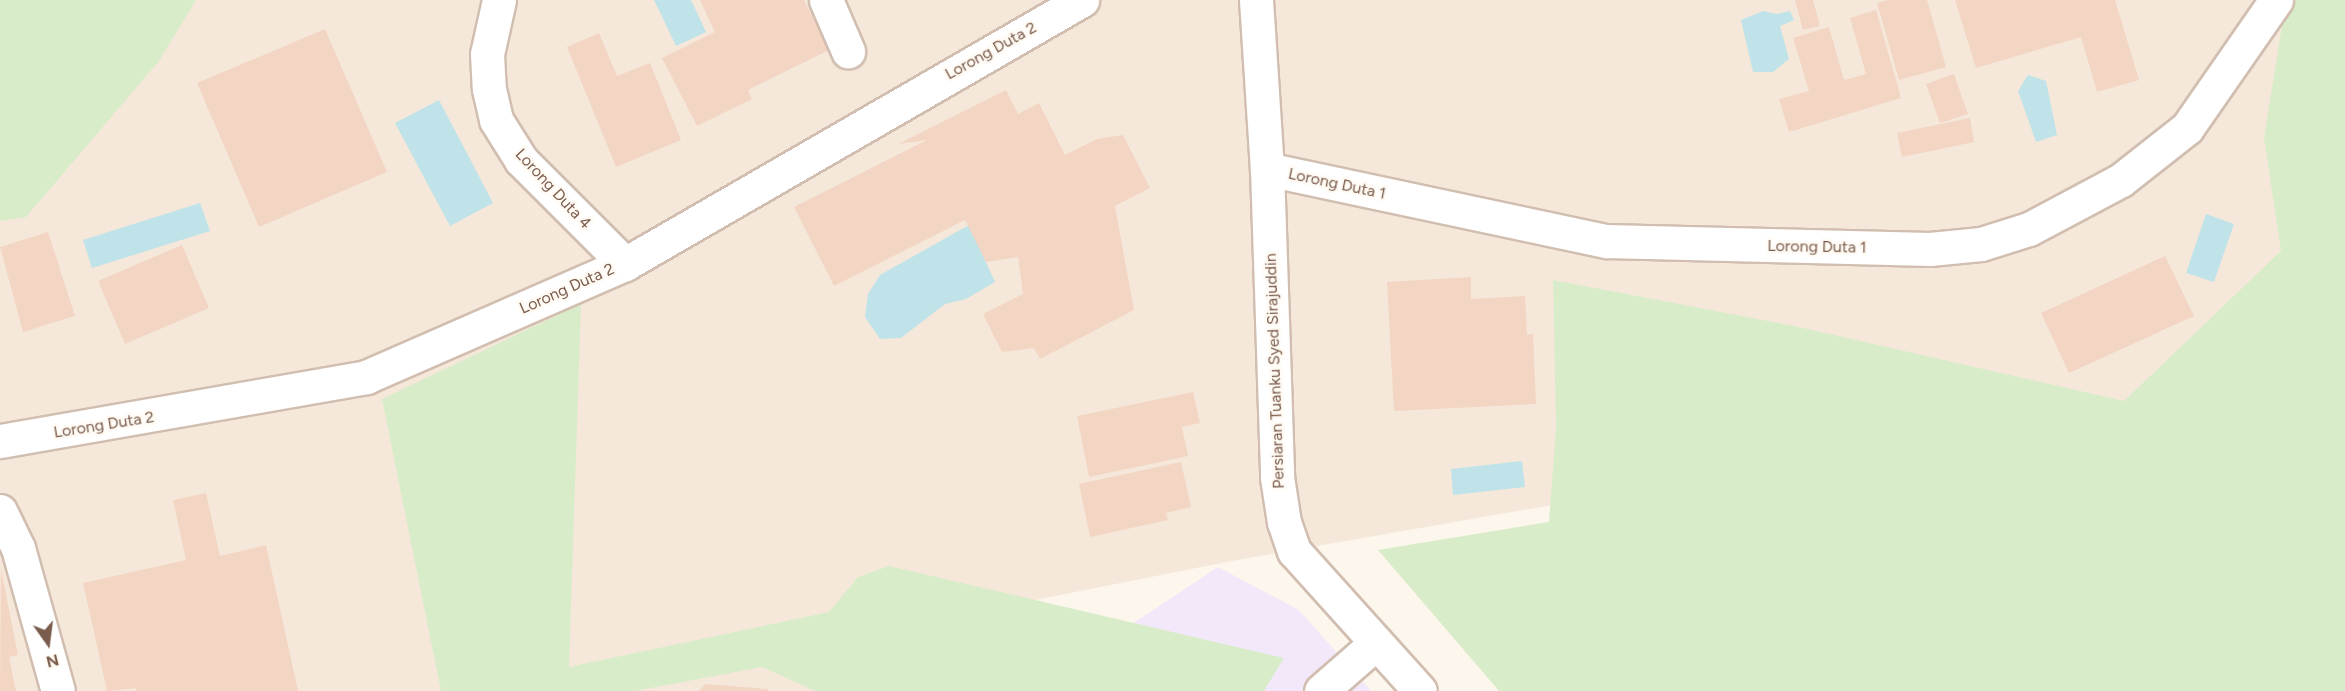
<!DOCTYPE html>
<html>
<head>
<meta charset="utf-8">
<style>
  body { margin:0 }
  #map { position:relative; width:2345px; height:691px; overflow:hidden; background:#fdf6ec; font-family:Figtree,sans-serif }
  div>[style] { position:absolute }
  .residential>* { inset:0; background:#f5e8da }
  .education>* { inset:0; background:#f3e8fa }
  .green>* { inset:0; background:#d8ecc9 }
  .water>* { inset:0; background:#bfe3e8 }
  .building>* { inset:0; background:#f3d5c3 }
  .roads { filter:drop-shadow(2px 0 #d1beb0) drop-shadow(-2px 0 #d1beb0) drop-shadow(0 2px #d1beb0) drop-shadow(0 -2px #d1beb0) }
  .minor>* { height:33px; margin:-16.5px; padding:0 16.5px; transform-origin:16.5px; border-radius:16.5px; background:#fff }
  span { translate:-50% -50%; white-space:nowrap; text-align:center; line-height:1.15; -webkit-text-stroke:5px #fffaf3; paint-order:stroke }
  .street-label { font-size:16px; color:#7a5c4d }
  .north { position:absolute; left:18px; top:613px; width:60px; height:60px; -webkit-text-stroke:4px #fffaf3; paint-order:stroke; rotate:166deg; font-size:16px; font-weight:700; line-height:24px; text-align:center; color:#7a5c4d }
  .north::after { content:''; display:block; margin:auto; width:21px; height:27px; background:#7a5c4d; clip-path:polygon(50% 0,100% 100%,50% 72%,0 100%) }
</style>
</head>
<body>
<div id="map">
  <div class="residential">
    <i style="clip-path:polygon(0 0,2345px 0,2345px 344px,2159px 399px,1237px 560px,863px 634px,856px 691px,0 691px)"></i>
  </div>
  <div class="education">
    <i style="clip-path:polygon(1218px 567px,1299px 610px,1371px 691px,1031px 691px)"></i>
  </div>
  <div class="green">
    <i style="clip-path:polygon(0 0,196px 0,159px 61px,26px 217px,0 221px)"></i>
    <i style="clip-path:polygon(2286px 0,2345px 0,2345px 691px,1499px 691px,1378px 550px,1549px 522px,1556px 426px,1553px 280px,1799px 327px,2124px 401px,2281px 251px,2264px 138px)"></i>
    <i style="clip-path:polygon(581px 304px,569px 667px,829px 612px,858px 577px,889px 566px,1284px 658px,1264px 691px,815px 691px,762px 667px,635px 691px,441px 691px,382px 399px)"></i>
  </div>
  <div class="water">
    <i style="clip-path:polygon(691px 0,706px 32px,676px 46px,654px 0)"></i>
    <i style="clip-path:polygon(1763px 11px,1777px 14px,1790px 11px,1794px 20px,1780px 26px,1789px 59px,1773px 72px,1753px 72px,1741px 20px)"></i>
    <i style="clip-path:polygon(2028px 75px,2046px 81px,2057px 135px,2036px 142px,2018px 91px)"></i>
    <i style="clip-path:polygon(439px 100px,493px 203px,450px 226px,395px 123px)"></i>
    <i style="clip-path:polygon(200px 203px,210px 231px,92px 268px,83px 240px)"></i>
    <i style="clip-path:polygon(2206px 214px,2234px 224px,2214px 282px,2186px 273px)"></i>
    <i style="clip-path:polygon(969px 225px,995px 282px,966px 299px,945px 304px,901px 338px,880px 339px,865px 317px,868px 294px,880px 275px)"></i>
    <i style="clip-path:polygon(1522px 461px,1525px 487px,1453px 495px,1451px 469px)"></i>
  </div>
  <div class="building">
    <i style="clip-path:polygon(700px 0,804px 0,829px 50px,748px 90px,752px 99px,697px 126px,662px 58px,715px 32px)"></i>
    <i style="clip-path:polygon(1795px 0,1813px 0,1820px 26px,1803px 30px)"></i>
    <i style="clip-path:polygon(1887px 0,1927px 0,1946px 67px,1899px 80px,1877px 3px)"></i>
    <i style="clip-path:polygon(1955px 0,2115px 0,2139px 80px,2097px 92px,2081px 37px,1976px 68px)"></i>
    <i style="clip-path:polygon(1876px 10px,1901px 98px,1789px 132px,1779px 99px,1809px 91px,1793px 38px,1829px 27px,1844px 80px,1866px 74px,1850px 18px)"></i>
    <i style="clip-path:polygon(325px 29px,387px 172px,259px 227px,197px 83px)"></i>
    <i style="clip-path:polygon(599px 33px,617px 76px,650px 63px,681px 140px,616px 167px,567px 47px)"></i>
    <i style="clip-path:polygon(1954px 74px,1968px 114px,1940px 123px,1926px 84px)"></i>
    <i style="clip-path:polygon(1006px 90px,1018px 114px,1039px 103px,1065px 155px,1097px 139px,1123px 135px,1150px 188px,1115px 206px,1134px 310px,1040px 359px,1034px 348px,1002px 352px,983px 314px,1023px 294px,1018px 257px,986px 262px,965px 220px,834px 286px,794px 207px,927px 140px,898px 144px)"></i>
    <i style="clip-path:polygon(1970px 118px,1974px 142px,1902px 157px,1897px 133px)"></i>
    <i style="clip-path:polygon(48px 232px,75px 316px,23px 332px,0 247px)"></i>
    <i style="clip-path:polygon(182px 245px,209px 308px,125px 344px,98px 281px)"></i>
    <i style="clip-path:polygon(2165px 256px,2194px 316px,2069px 373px,2041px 313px)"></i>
    <i style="clip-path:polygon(1471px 277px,1471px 299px,1525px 296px,1527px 335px,1533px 334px,1536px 404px,1394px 411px,1387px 282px)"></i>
    <i style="clip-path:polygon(1193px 392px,1200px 423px,1182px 427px,1188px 456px,1089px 477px,1077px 416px)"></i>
    <i style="clip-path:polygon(1181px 462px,1191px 507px,1166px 513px,1168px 520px,1090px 537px,1079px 484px)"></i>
    <i style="clip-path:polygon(206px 493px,220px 556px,266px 545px,298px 691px,136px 691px,136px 688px,107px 691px,83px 583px,186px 560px,173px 500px)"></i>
    <i style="clip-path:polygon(1px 569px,18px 655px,9px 657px,16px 691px,0 691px)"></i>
    <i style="clip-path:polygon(705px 684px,768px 689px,768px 691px,699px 691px)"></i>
  </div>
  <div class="roads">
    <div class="minor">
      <i style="left:499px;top:0;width:55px;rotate:102.5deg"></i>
      <i style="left:487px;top:54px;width:35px;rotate:87deg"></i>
      <i style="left:489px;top:89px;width:32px;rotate:77deg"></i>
      <i style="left:496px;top:120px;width:47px;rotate:58deg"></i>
      <i style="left:521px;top:160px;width:147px;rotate:45deg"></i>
      <i style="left:826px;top:0;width:56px;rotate:66.7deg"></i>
      <i style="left:1256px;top:0;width:169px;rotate:86.3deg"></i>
      <i style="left:1267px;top:169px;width:308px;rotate:88.1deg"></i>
      <i style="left:1277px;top:477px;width:46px;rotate:81.2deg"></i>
      <i style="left:1284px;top:522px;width:31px;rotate:71deg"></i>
      <i style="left:1294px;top:551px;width:188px;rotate:48deg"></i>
      <i style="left:1267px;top:169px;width:347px;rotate:12deg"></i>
      <i style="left:1606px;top:241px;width:324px;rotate:1.4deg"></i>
      <i style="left:1930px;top:249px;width:51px;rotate:-5.6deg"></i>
      <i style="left:1981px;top:244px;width:50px;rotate:-17.4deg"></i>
      <i style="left:2029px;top:229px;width:104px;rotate:-28deg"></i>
      <i style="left:2121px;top:180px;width:84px;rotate:-38.2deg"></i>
      <i style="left:2187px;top:128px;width:156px;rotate:-55.2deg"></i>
      <i style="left:0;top:441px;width:372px;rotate:-9.9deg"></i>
      <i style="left:366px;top:377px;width:283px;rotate:-23.6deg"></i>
      <i style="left:625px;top:264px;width:528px;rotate:-30.01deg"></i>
      <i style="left:0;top:511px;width:41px;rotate:64.1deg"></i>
      <i style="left:18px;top:548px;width:148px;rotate:74.4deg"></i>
      <i style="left:1321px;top:691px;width:73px;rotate:-41.1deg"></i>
    </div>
  </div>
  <div class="street-label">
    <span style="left:991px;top:51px;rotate:-29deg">Lorong Duta 2</span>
    <span style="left:1337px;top:184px;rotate:12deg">Lorong Duta 1</span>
    <span style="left:553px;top:189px;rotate:47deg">Lorong Duta 4</span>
    <span style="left:1817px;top:247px;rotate:1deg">Lorong Duta 1</span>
    <span style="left:567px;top:289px;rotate:-24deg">Lorong Duta 2</span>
    <span style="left:1275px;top:371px;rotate:-92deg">Persiaran Tuanku Syed Sirajuddin</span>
    <span style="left:104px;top:425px;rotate:-9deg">Lorong Duta 2</span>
  </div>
  <div class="north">N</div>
</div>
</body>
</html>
